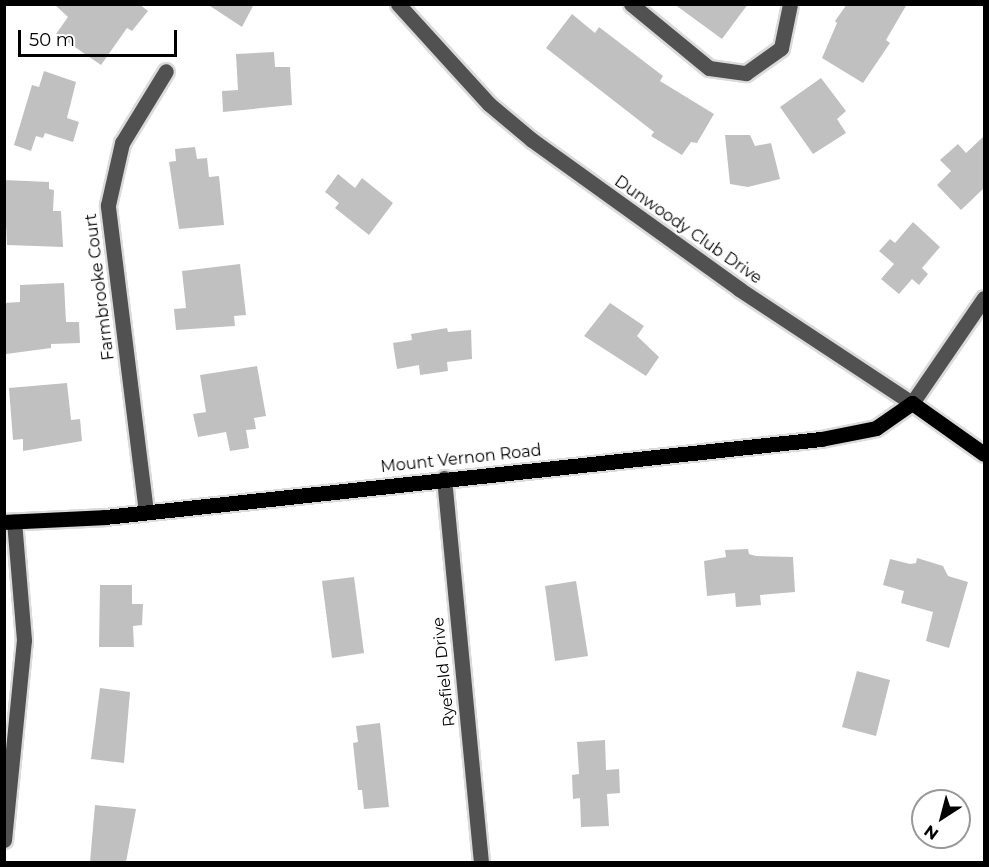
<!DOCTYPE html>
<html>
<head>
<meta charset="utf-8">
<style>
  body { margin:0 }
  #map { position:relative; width:989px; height:867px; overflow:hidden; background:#fff; font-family:Montserrat,sans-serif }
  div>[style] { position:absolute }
  .building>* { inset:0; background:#c0c0c0 }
  .roads { filter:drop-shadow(2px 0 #dbdbdb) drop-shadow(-2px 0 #dbdbdb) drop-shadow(0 2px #dbdbdb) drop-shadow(0 -2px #dbdbdb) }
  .minor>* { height:15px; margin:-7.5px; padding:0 7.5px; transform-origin:7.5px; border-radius:7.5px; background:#515151 }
  .major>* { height:15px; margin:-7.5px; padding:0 7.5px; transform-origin:7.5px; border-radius:7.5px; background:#000 }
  span { translate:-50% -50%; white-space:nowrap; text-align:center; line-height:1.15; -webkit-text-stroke:4.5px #fff; paint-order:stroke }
  .street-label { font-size:16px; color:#000 }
  .frame { position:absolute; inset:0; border:6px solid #000; pointer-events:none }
  .north { position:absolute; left:911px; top:789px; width:60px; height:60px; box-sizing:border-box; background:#fff; border:2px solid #999; border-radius:50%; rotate:216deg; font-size:16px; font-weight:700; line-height:24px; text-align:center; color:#000 }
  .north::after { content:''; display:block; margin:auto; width:21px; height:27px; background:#000; clip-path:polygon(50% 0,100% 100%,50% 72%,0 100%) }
  .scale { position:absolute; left:18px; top:30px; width:159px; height:27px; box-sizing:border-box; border:3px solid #000; border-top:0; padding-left:8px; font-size:18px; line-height:21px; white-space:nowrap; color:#000; -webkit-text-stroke:4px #fff; paint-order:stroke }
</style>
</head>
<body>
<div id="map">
  <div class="building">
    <i style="clip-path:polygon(54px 4px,139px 4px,148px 11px,132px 31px,127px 28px,101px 65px,56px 34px,68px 17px)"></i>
    <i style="clip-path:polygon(207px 4px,254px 4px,242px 27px)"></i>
    <i style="clip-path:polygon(674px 4px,748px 4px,722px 39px)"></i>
    <i style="clip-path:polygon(847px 4px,907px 4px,886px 40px,890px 43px,863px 83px,822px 58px,837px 23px,835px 21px)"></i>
    <i style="clip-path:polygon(572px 14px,595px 33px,599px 27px,663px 76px,660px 81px,714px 114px,697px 143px,691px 142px,682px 155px,651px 136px,654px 132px,546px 48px)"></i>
    <i style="clip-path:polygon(274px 52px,275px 67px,290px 67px,292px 105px,223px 112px,222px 91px,238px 90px,236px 54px)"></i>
    <i style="clip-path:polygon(44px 71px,76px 82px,67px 118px,79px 122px,73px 142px,45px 133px,43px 138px,36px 136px,31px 151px,14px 145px,32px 85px,39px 87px)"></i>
    <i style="clip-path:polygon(821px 78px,846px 111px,837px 119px,846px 133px,813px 154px,780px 107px)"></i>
    <i style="clip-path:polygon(725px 135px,750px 135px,755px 146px,771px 143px,780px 179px,748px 187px,730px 184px)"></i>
    <i style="clip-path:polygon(984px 136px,984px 188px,961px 210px,937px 185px,951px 171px,940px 160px,958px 144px,966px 153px)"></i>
    <i style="clip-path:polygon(195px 147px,197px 159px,207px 158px,209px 177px,219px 176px,224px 225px,179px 229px,169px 162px,176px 161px,175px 149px)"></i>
    <i style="clip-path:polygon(338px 174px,355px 188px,362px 178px,393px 203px,369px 235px,335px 208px,339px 203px,325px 192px)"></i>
    <i style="clip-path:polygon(4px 180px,49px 182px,49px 189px,54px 190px,53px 211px,61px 211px,63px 247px,7px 245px)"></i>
    <i style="clip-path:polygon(913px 222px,940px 247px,922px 268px,928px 274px,919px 285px,912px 279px,899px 294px,881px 279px,894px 264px,879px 251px,890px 239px,895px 243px)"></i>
    <i style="clip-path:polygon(240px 264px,246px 315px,234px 316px,235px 326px,176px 330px,174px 309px,186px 308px,182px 271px)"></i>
    <i style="clip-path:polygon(64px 283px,66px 322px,79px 322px,80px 343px,51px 344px,51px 348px,6px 354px,4px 303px,20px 302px,20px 285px)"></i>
    <i style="clip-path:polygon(610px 303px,644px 326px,637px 336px,659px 357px,646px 376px,584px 336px)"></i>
    <i style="clip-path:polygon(447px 328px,448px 332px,471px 330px,472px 359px,447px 362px,448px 371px,420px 375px,419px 365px,397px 369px,393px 343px,412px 340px,411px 334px)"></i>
    <i style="clip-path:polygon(257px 366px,266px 416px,254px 418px,256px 429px,246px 430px,249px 448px,230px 451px,226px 432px,198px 437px,193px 414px,206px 412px,200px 375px)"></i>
    <i style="clip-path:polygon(67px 383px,71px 420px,80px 419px,82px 441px,23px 451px,23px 439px,13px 440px,9px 388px)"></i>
    <i style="clip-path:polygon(748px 549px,749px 554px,756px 556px,793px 557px,795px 592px,760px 595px,761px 605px,736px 607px,735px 593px,707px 596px,704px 561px,726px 557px,725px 550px)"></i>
    <i style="clip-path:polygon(917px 558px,943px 566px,948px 576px,968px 582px,949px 648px,926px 641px,933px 612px,901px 603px,904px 591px,883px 585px,890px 559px,910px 564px,916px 563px)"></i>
    <i style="clip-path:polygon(354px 577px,364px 653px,332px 658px,322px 581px)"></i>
    <i style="clip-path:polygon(576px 581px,588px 656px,555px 661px,545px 586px)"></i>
    <i style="clip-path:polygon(100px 585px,132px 585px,132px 604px,143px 604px,142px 625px,133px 626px,134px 647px,99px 647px)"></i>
    <i style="clip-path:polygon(857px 671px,890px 680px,876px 736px,842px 727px)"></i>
    <i style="clip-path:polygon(100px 688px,130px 692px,124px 763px,91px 759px)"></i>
    <i style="clip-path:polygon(380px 723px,389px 807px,364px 809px,362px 790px,358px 790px,353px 743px,358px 742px,356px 726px)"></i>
    <i style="clip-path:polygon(605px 740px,606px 770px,619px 769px,620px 793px,607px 794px,609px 826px,581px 827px,580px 798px,573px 799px,572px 775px,579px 774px,577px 742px)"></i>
    <i style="clip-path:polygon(95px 805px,136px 809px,126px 862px,90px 862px)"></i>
  </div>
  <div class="roads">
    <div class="minor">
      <i style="left:398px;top:4px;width:135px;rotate:47.7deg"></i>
      <i style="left:489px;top:104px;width:56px;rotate:39.9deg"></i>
      <i style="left:532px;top:140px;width:255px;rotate:35.7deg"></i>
      <i style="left:739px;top:289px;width:207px;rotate:33.4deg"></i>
      <i style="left:912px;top:403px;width:127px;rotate:-55.6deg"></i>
      <i style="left:631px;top:4px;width:101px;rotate:39.4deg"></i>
      <i style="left:709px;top:68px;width:37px;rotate:8deg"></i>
      <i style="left:746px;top:73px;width:43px;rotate:-35.5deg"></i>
      <i style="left:781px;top:48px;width:45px;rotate:-78.4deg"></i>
      <i style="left:444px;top:478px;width:386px;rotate:84.5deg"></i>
      <i style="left:146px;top:512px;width:309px;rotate:-97.1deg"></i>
      <i style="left:108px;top:205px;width:64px;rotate:-77.3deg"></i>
      <i style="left:122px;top:143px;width:84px;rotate:-58.6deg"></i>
      <i style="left:4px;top:840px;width:201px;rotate:-84.3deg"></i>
      <i style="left:24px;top:640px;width:119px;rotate:-94.8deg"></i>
    </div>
    <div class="major">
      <i style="left:4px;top:522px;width:101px;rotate:-2.8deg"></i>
      <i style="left:105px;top:517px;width:720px;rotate:-6.22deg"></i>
      <i style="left:821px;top:439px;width:56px;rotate:-11.3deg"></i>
      <i style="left:876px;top:428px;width:44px;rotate:-34.8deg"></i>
      <i style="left:912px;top:403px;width:88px;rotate:35.3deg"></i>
    </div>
  </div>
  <div class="street-label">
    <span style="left:688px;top:230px;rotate:35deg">Dunwoody Club Drive</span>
    <span style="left:100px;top:287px;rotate:-97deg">Farmbrooke Court</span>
    <span style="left:461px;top:459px;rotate:-6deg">Mount Vernon Road</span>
    <span style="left:444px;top:672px;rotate:-96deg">Ryefield Drive</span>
  </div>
  <div class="frame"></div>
  <div class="north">N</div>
  <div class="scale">50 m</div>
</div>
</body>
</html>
